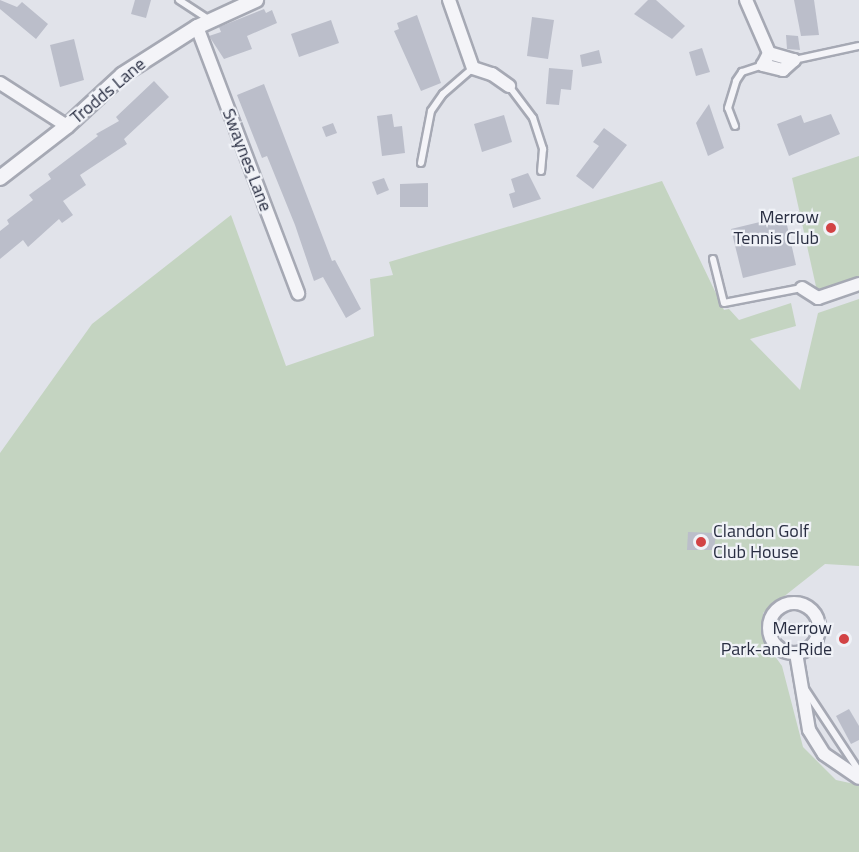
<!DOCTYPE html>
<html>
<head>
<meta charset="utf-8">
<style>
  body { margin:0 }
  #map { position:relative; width:859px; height:852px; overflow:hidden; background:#e1e3ea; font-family:"Titillium Web",sans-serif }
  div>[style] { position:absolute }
  .green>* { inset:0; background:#c4d4c1 }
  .building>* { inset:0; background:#bbbeca }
  .roads { filter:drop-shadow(2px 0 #a6a9b4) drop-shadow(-2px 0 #a6a9b4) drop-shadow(0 2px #a6a9b4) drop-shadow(0 -2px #a6a9b4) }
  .service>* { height:6px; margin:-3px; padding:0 3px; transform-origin:3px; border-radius:3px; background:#f4f4f8 }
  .minor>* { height:12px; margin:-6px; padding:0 6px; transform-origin:6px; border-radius:6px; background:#f4f4f8 }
  .minor>.ring { margin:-6px; padding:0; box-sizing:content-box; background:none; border:12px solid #f4f4f8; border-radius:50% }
  .tertiary>* { height:14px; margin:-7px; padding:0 7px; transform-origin:7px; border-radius:7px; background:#f4f4f8 }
  .dots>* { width:16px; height:16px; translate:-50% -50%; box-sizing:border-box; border:3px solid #f0f2f7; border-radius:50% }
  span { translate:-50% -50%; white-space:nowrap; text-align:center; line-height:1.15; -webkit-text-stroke:4.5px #f0f2f7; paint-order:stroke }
  .street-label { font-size:18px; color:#292e42 }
  .poi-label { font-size:18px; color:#292e42 }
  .right { translate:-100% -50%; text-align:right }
  .left { translate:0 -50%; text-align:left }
</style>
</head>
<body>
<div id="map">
  <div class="green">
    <i style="clip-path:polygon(859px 156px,859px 278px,817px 291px,792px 178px)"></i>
    <i style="clip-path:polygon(662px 181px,724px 310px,729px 309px,739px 320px,791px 303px,796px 326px,750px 339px,800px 390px,818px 313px,859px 299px,859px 566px,825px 564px,763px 613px,764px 641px,782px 666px,803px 747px,836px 780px,859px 785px,859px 852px,0 852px,0 453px,92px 324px,231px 215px,286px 366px,374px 336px,370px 279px,393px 275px,389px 262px)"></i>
  </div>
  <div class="building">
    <i style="clip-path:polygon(0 0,17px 7px,22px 2px,48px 24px,36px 39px,0 9px)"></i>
    <i style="clip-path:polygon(135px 0,151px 0,146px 18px,131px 14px)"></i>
    <i style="clip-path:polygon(648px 0,656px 0,685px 26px,672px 39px,634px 14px)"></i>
    <i style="clip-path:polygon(794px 0,814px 0,819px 35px,801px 36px)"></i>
    <i style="clip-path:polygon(264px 9px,266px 13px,272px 10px,277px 23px,247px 36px,252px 49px,224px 59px,209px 36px,221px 32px,219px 27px)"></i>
    <i style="clip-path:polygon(417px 15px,441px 83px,421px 91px,394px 31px,399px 29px,397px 23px)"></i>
    <i style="clip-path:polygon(532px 17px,554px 20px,548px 59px,527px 56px)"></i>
    <i style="clip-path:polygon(331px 20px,339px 43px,299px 57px,291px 34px)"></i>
    <i style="clip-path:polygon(786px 35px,798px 36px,800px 50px,787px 49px)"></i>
    <i style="clip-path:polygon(74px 39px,84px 80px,60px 87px,50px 45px)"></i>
    <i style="clip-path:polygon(702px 48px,710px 72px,696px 76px,689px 52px)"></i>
    <i style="clip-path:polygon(599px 50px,602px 63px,582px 67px,580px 55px)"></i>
    <i style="clip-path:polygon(549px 68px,573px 70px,571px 90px,561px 89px,559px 105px,546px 104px)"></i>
    <i style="clip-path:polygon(154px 81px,169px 97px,124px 139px,127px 144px,80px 175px,86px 185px,63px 201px,73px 215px,62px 223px,59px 219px,28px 247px,23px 240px,0 259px,0 231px,9px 224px,7px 220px,33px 200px,29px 195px,51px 179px,48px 174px,98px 136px,96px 134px,119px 121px,116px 117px)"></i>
    <i style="clip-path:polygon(264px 84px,332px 261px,335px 260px,361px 309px,346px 318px,323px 277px,314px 281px,295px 225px,267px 156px,262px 158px,237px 95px)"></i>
    <i style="clip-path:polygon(709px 104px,724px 148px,708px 156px,696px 123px)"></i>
    <i style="clip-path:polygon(392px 114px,394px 127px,402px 126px,405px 153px,382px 156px,377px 116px)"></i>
    <i style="clip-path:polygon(831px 114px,840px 134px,789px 156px,777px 124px,801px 115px,804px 123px)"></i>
    <i style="clip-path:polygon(504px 115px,512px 142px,482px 152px,474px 124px)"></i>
    <i style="clip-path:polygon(333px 123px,337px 133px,326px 137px,322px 127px)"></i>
    <i style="clip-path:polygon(604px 128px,627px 145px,593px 189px,576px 176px,599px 146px,593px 142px)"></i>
    <i style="clip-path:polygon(528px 173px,541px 199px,513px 208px,509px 194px,515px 192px,511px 179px)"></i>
    <i style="clip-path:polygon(384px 178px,389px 190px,377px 195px,372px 182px)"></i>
    <i style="clip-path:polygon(428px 183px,428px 207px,400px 207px,400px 184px)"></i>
    <i style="clip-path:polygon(785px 216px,796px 265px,743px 278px,731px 229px)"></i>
    <i style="clip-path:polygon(688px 532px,716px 533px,714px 550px,687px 550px)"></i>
    <i style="clip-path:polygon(849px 709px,859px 726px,859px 740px,851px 744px,836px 716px)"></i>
  </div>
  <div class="roads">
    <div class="service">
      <i style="left:179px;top:0;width:37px;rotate:33deg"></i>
      <i style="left:794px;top:60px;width:66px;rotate:-12.2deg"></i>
      <i style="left:509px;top:86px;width:40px;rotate:53deg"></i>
      <i style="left:533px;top:118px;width:33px;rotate:72deg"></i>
      <i style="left:543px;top:149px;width:22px;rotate:95deg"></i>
      <i style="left:735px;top:126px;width:19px;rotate:-111deg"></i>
      <i style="left:728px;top:108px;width:28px;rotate:-73deg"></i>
      <i style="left:736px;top:81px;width:11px;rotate:-56deg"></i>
      <i style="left:742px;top:72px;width:22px;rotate:-18deg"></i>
      <i style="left:421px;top:163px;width:53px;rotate:-79.1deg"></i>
      <i style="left:431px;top:111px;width:21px;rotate:-55deg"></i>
      <i style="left:443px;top:94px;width:40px;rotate:-41deg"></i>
      <i style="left:713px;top:259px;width:45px;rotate:76deg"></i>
      <i style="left:724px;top:303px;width:79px;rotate:-10.9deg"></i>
      <i style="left:805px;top:689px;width:98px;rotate:56.6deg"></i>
    </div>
    <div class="minor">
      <i style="left:449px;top:0;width:72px;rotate:70.6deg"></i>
      <i style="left:473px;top:68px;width:20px;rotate:18deg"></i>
      <i style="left:492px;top:74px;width:21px;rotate:35deg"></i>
      <i style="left:746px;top:0;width:58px;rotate:66.5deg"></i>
      <i style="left:197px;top:27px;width:285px;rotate:69.2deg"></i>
      <i style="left:769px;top:53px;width:26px;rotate:16deg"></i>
      <i style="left:794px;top:60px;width:15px;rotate:138deg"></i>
      <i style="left:783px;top:70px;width:21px;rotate:-166deg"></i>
      <i style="left:763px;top:65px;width:13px;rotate:-63deg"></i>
      <i style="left:0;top:83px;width:80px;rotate:32.7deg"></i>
      <i style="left:802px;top:288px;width:19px;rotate:32deg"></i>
      <i style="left:818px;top:298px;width:43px;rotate:-18.9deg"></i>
      <i class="ring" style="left:769px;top:603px;width:38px;height:38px"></i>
      <i style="left:796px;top:653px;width:78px;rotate:80.4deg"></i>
      <i style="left:809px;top:730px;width:28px;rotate:58deg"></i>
      <i style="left:824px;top:754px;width:42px;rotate:34.4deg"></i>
    </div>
    <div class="tertiary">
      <i style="left:0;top:178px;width:85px;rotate:-37.8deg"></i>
      <i style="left:67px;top:126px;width:75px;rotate:-42.8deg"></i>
      <i style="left:122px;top:75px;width:89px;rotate:-32.6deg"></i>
      <i style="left:197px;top:27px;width:65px;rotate:-24.6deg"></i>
    </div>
  </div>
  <div class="dots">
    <i style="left:831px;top:228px;background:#d24345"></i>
    <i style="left:701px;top:542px;background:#d24345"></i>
    <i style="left:844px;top:639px;background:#d24345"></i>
  </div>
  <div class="street-label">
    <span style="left:108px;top:91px;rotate:-40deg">Trodds Lane</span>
    <span style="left:247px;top:160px;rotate:69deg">Swaynes Lane</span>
  </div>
  <div class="poi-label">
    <span class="right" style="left:819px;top:228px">Merrow<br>Tennis Club</span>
    <span class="left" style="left:713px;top:542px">Clandon Golf<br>Club House</span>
    <span class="right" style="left:832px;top:639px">Merrow<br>Park-and-Ride</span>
  </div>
</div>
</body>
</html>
